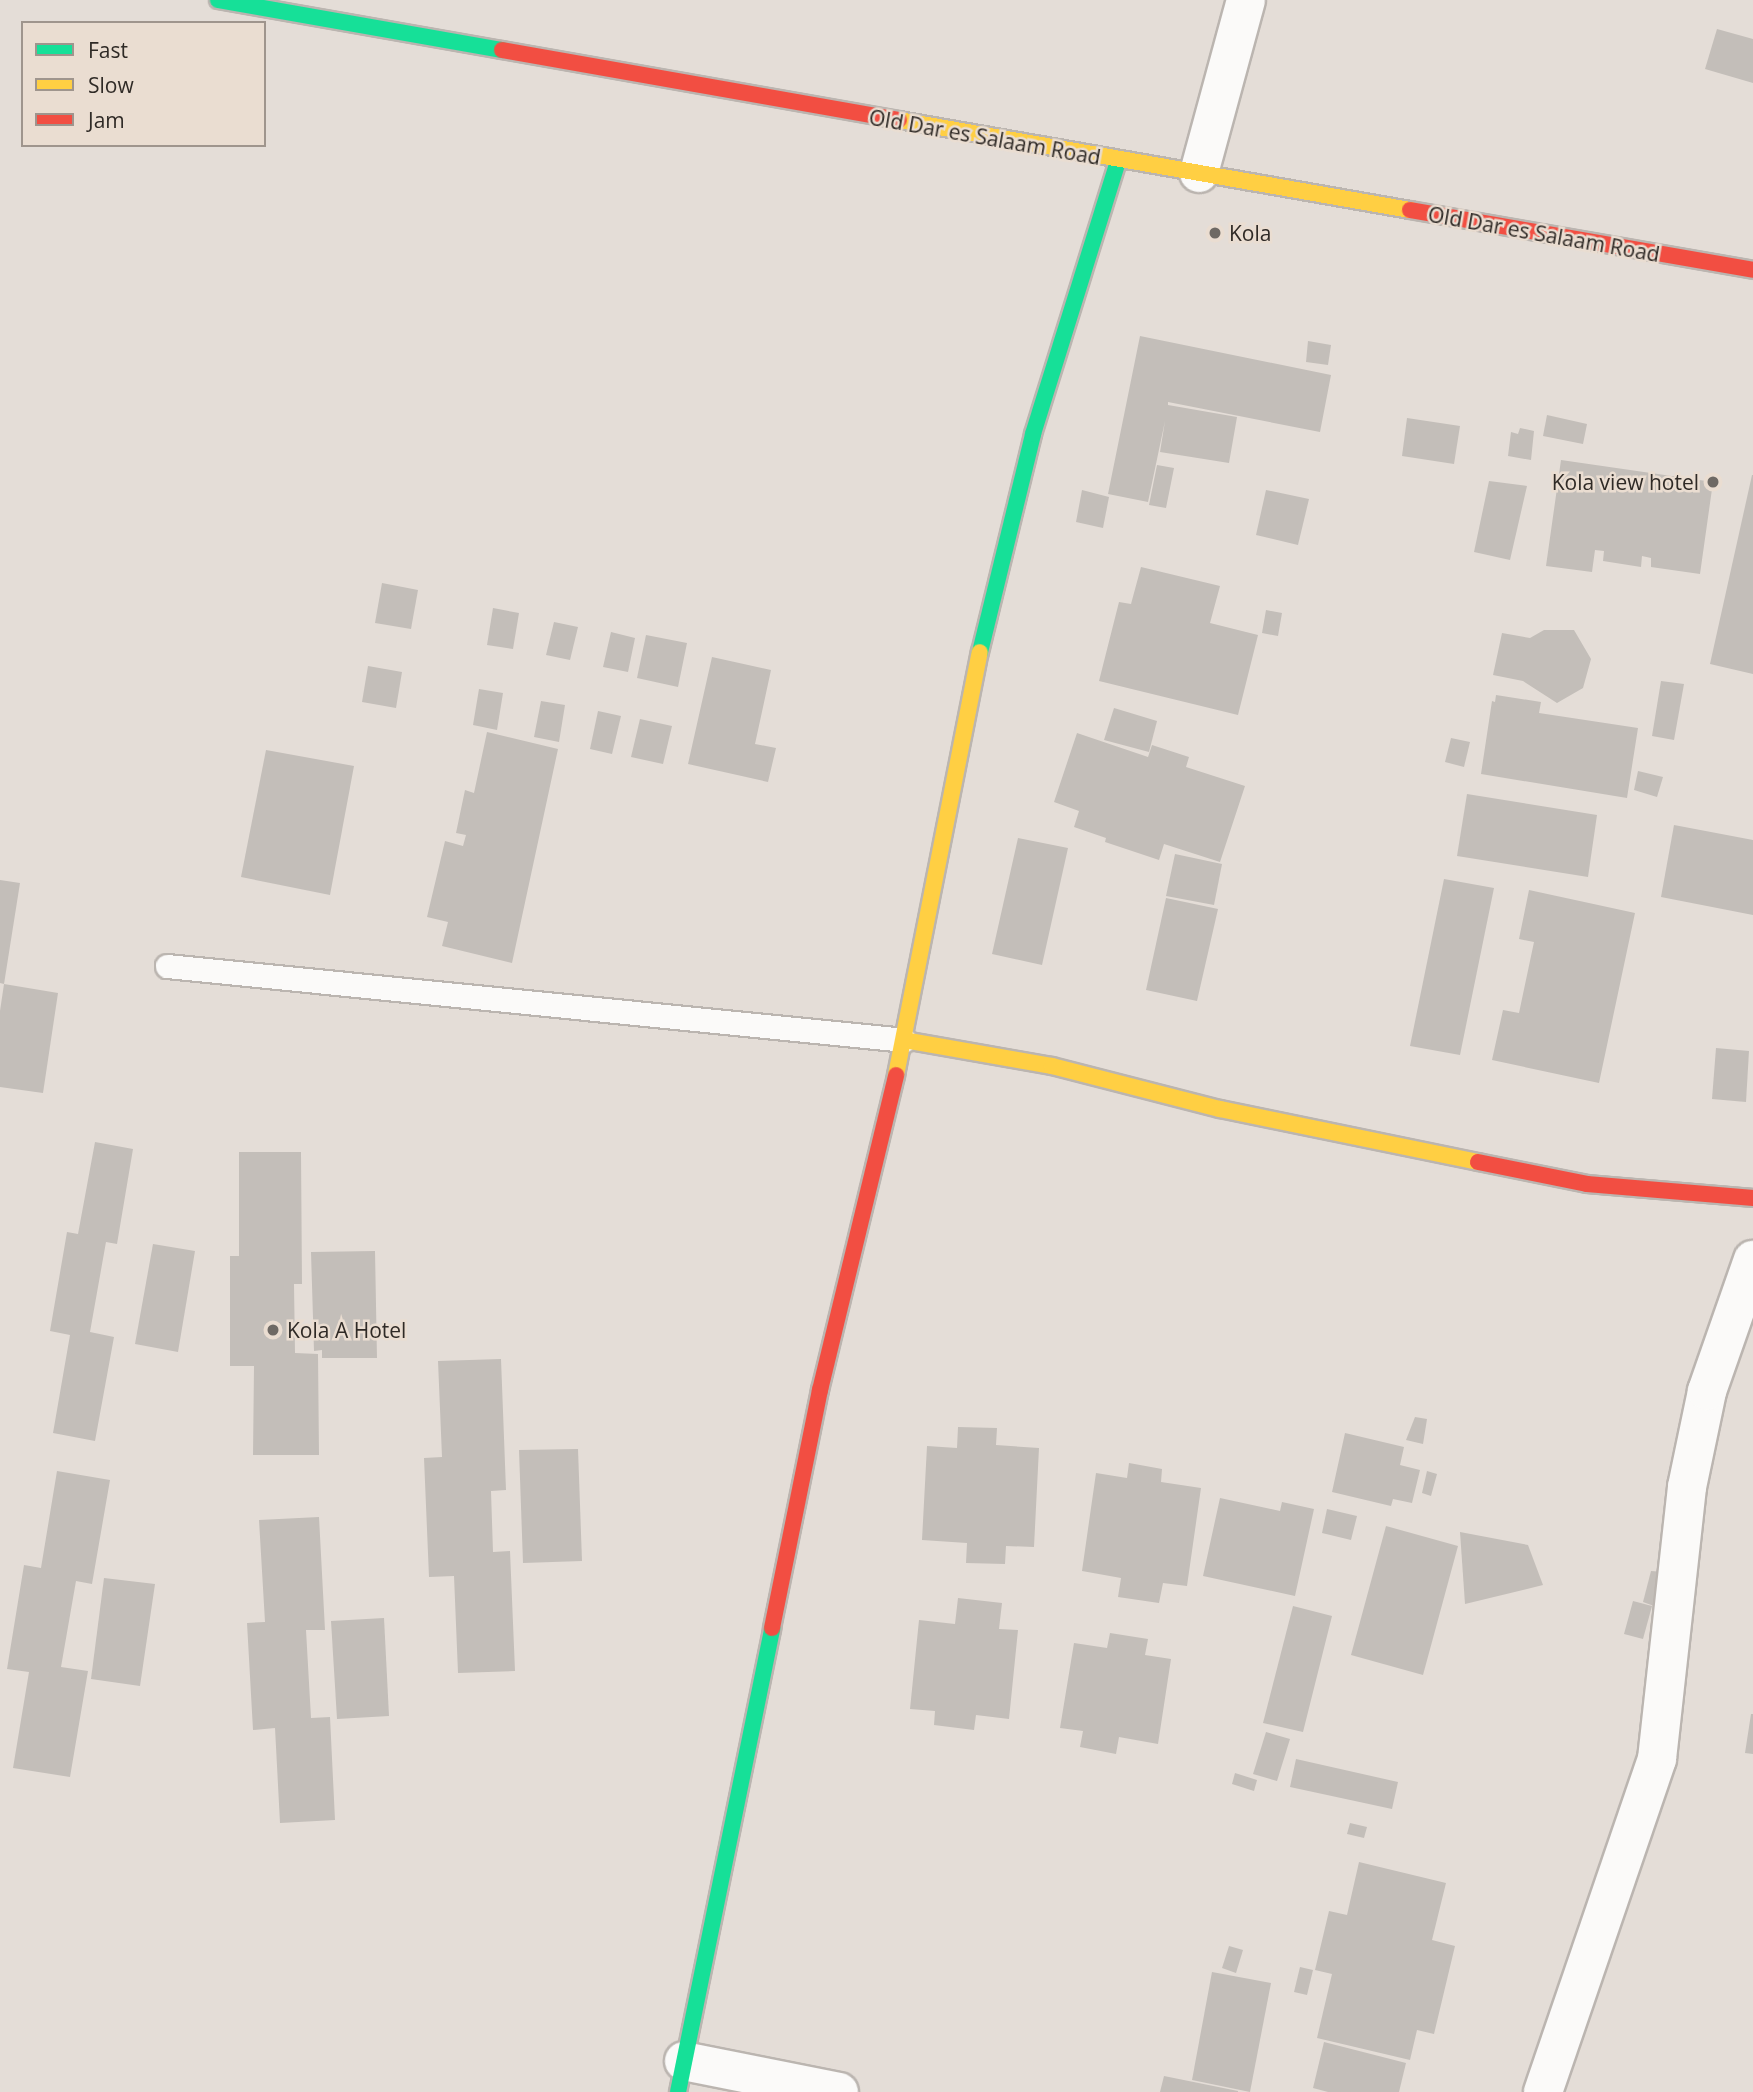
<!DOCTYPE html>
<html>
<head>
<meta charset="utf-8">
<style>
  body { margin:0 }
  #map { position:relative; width:1753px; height:2092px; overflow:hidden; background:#e4ddd7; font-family:"Open Sans",sans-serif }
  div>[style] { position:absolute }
  .building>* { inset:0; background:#c3beb9 }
  .roads { filter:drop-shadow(2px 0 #bbb5b0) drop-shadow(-2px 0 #bbb5b0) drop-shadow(0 2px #bbb5b0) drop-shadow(0 -2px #bbb5b0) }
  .lane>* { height:23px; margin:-11.5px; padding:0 11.5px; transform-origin:11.5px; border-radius:11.5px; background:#fbfaf9 }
  .street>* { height:38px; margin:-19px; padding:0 19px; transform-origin:19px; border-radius:19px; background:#fbfaf9 }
  .fast>* { height:16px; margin:-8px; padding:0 8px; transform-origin:8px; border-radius:8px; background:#16e098 }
  .slow>* { height:16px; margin:-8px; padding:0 8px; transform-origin:8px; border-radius:8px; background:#ffcf43 }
  .jam>* { height:16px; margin:-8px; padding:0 8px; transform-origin:8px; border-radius:8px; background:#f24e42 }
  .dots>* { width:19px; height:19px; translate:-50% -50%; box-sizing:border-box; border:4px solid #eaddd1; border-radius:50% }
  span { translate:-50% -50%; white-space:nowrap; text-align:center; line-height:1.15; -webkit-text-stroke:5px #eaddd1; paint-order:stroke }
  .street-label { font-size:21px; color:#2f2a26 }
  .poi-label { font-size:21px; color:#2f2a26 }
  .left { translate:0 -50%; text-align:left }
  .right { translate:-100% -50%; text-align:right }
  .legend { position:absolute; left:21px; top:21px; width:245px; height:126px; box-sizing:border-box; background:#eaddd1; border:2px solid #9f958d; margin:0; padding:9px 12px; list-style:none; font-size:21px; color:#2f2a26 }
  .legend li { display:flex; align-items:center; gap:14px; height:35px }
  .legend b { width:35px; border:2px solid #9f958d }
</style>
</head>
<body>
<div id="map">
  <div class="building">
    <i style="clip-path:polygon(1717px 29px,1753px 39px,1753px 83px,1705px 69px)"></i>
    <i style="clip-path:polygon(1140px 336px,1331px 375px,1320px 432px,1168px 402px,1168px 405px,1237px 417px,1229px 463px,1160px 452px,1165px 421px,1148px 502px,1108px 494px)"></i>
    <i style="clip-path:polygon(1308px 341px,1331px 345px,1328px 365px,1306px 362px)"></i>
    <i style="clip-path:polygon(1547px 415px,1587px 424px,1583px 444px,1543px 436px)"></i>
    <i style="clip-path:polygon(1407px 418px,1460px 426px,1454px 464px,1402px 456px)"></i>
    <i style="clip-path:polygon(1520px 428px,1534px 431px,1531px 460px,1508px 456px,1511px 432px,1518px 434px)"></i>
    <i style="clip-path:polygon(1561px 460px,1713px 482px,1700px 574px,1651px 567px,1651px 558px,1642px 556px,1641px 567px,1603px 561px,1604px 551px,1595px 550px,1592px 572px,1546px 566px)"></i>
    <i style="clip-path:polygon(1157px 465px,1174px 468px,1166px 508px,1149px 505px)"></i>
    <i style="clip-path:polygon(1752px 475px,1753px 475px,1753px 674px,1710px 664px)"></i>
    <i style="clip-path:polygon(1489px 481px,1527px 486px,1510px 560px,1474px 552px)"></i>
    <i style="clip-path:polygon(1082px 490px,1109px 497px,1103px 528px,1076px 522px)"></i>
    <i style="clip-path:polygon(1266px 490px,1309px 499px,1298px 545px,1256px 535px)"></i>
    <i style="clip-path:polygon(1141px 567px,1220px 586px,1210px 623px,1258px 635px,1238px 715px,1099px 681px,1119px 602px,1131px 604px)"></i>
    <i style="clip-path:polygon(382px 583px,418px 590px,411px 629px,375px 623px)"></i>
    <i style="clip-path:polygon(493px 608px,519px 613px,513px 649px,487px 645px)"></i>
    <i style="clip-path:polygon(1266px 610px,1282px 613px,1278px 636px,1262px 633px)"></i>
    <i style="clip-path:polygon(554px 622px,578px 627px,570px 660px,546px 655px)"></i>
    <i style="clip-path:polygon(1544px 630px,1574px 630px,1591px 659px,1583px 688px,1557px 703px,1523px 681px,1493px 675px,1502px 633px,1530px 638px)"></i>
    <i style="clip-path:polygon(611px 632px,635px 638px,628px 672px,603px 667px)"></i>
    <i style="clip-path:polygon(646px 635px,687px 643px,678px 687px,637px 678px)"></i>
    <i style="clip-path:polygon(712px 657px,771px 670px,755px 744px,776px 748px,768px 782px,688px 764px)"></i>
    <i style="clip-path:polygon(368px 666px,402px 672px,396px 708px,362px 702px)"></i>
    <i style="clip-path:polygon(1661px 681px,1684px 684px,1674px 740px,1652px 736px)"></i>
    <i style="clip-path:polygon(479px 689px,503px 693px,497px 730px,473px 725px)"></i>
    <i style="clip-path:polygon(1496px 695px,1541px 702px,1539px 713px,1638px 728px,1627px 798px,1481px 774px,1492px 701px,1495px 702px)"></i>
    <i style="clip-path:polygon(541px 701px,565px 705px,559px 742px,534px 737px)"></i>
    <i style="clip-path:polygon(1114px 708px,1157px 721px,1149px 752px,1104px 740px)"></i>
    <i style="clip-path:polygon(598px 711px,621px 716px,612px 754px,590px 749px)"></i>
    <i style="clip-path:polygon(640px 719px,672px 726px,663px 764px,631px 757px)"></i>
    <i style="clip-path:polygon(487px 732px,558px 749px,512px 963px,442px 946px,448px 922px,427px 917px,445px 841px,463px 846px,466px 835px,456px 833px,465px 790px,474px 793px)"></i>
    <i style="clip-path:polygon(1077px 733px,1148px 757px,1152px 745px,1189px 757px,1186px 767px,1245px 786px,1220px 862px,1164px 844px,1159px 860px,1105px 842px,1106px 838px,1074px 827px,1079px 811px,1054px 802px)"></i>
    <i style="clip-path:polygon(1451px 738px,1470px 742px,1464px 767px,1445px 762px)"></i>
    <i style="clip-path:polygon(266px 750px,354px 766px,330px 895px,241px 877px)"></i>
    <i style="clip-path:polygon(1638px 771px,1663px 777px,1657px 797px,1634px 790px)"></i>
    <i style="clip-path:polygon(1467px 794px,1597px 815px,1588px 877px,1457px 856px)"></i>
    <i style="clip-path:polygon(1674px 825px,1753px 840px,1753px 915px,1661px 897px)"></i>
    <i style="clip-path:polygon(1018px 838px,1068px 848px,1042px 965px,992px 954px)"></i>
    <i style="clip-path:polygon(1175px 854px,1222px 864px,1214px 905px,1166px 896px)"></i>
    <i style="clip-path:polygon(1444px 879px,1494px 888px,1460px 1055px,1410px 1046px)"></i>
    <i style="clip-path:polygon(0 880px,20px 883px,4px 984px,0 983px)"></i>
    <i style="clip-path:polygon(1529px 890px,1635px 913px,1599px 1083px,1492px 1060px,1503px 1010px,1519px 1013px,1534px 942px,1519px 939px)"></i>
    <i style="clip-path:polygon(1166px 898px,1218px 909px,1197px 1001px,1146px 990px)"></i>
    <i style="clip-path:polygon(4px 984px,58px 993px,43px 1093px,0 1087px,0 1011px)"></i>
    <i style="clip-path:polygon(1716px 1048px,1749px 1051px,1746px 1102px,1712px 1099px)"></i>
    <i style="clip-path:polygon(95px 1142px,133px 1149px,117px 1244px,106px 1242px,90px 1332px,114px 1337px,95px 1441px,53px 1433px,70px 1335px,50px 1331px,67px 1232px,78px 1234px)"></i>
    <i style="clip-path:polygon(239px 1152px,301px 1152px,302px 1284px,294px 1284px,295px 1353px,318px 1354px,319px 1455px,253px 1455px,254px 1366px,230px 1366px,230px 1256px,239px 1256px)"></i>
    <i style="clip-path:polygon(153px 1244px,195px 1251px,178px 1352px,135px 1344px)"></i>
    <i style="clip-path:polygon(375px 1251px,377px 1358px,322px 1358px,322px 1350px,314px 1351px,311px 1252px)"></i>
    <i style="clip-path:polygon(501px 1359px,506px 1490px,491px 1491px,493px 1552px,510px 1551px,515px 1671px,458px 1673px,454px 1576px,429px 1577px,424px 1458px,442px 1457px,438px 1361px)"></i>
    <i style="clip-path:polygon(1415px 1417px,1427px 1419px,1423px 1444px,1406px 1440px)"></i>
    <i style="clip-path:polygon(958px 1427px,997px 1428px,996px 1445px,1039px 1448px,1034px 1547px,1006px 1546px,1005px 1564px,966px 1563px,967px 1543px,922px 1540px,927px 1446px,957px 1448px)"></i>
    <i style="clip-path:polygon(1345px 1433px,1404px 1447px,1400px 1465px,1420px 1470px,1412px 1503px,1393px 1499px,1391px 1506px,1332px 1492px)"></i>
    <i style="clip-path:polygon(578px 1449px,582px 1561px,523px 1563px,519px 1450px)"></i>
    <i style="clip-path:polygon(1129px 1463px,1162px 1469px,1161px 1482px,1201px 1488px,1187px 1586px,1163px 1583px,1159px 1603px,1118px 1597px,1121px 1578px,1082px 1571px,1096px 1473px,1127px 1478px)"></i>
    <i style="clip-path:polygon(57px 1471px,110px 1480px,92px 1584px,76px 1581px,61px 1667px,88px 1671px,70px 1777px,13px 1768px,29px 1672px,7px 1669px,24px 1565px,41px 1568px)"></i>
    <i style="clip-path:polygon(1427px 1471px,1437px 1474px,1431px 1496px,1422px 1493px)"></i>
    <i style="clip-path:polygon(1220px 1498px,1280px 1511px,1282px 1502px,1314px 1509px,1295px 1596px,1203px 1576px)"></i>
    <i style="clip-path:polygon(1327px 1509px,1357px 1516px,1351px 1540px,1322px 1533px)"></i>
    <i style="clip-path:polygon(319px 1517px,325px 1630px,306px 1630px,311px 1718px,330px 1717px,335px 1820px,280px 1823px,275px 1728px,253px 1730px,247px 1623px,265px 1622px,259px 1520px)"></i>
    <i style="clip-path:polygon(1386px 1526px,1458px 1546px,1423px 1675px,1351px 1655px)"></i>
    <i style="clip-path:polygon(1460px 1532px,1528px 1545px,1543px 1585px,1465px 1604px)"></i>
    <i style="clip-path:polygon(1651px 1571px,1664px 1572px,1661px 1602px,1654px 1606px,1643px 1602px)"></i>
    <i style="clip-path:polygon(104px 1578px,155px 1584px,140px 1686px,91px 1679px)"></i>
    <i style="clip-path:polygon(958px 1598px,1002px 1603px,999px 1629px,1018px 1630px,1009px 1719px,976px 1715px,974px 1730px,934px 1725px,935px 1711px,910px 1709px,919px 1620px,955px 1624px)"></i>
    <i style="clip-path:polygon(1633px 1601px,1652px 1606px,1643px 1639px,1624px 1634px)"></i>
    <i style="clip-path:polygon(1293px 1606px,1332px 1616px,1303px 1732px,1263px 1723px)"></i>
    <i style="clip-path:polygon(384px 1618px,389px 1716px,337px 1719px,331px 1621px)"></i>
    <i style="clip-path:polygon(1110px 1633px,1148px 1639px,1145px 1655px,1171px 1659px,1158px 1744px,1119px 1737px,1116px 1754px,1080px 1747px,1083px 1731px,1060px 1728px,1074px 1643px,1107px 1648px)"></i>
    <i style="clip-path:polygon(1751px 1714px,1753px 1714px,1753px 1754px,1745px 1753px)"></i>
    <i style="clip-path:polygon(1266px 1732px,1290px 1739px,1277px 1781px,1253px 1774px)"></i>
    <i style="clip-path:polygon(1296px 1759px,1398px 1782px,1392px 1809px,1290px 1787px)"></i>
    <i style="clip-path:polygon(1235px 1773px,1257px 1780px,1254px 1791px,1232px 1784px)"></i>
    <i style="clip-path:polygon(1350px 1823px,1367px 1827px,1364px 1838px,1347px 1834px)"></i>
    <i style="clip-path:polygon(1359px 1862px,1446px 1883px,1432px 1940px,1455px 1946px,1434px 2034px,1417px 2030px,1410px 2060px,1317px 2038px,1332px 1974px,1315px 1970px,1329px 1911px,1347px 1915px)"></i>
    <i style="clip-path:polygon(1229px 1946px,1243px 1950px,1236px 1973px,1222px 1968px)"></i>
    <i style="clip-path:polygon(1300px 1967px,1313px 1970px,1307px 1995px,1294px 1992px)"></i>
    <i style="clip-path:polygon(1212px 1972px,1271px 1983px,1250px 2092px,1192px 2080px)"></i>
    <i style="clip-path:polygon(1324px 2042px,1406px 2063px,1399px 2092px,1328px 2092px,1313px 2088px)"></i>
    <i style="clip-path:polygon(1164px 2076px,1238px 2091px,1238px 2092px,1160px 2092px)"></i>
  </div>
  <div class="roads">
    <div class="lane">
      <i style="left:167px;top:966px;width:741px;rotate:5.73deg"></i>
    </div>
    <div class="street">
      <i style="left:1199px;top:173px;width:179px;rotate:-74.8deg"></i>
      <i style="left:684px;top:2061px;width:158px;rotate:11.3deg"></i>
      <i style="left:1543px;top:2092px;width:352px;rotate:-71.1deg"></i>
      <i style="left:1657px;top:1759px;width:274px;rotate:-83.7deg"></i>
      <i style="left:1687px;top:1487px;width:98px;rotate:-78.2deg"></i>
      <i style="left:1707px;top:1391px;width:139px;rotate:-70.7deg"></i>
    </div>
    <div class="fast">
      <i style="left:218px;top:0;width:288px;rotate:10deg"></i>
      <i style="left:980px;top:652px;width:224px;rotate:-76.3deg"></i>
      <i style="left:1033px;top:434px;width:286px;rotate:-72.7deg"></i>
      <i style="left:678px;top:2092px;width:473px;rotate:-78.5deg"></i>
    </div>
    <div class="slow">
      <i style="left:899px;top:120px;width:519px;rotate:9.99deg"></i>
      <i style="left:904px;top:1040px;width:150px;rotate:10deg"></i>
      <i style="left:1052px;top:1066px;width:173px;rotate:14.4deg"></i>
      <i style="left:1220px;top:1109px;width:263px;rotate:11.6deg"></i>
      <i style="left:896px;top:1075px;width:431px;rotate:-78.8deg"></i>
    </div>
    <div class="jam">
      <i style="left:502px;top:50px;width:403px;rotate:10deg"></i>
      <i style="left:1410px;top:210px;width:348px;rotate:9.9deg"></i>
      <i style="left:1478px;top:1162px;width:111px;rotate:11.4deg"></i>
      <i style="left:1587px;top:1184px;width:167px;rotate:4.8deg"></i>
      <i style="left:772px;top:1628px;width:243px;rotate:-78.6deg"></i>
      <i style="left:820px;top:1390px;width:324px;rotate:-76.4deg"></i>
    </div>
  </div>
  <div class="dots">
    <i style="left:1215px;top:233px;background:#6e6964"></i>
    <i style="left:1713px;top:482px;background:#6e6964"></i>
    <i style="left:273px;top:1330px;background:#6e6964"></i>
  </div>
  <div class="street-label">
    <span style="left:985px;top:137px;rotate:10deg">Old Dar es Salaam Road</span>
    <span style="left:1544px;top:234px;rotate:10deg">Old Dar es Salaam Road</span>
  </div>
  <div class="poi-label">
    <span class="left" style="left:1229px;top:233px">Kola</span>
    <span class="right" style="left:1699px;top:482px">Kola view hotel</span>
    <span class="left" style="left:287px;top:1330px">Kola A Hotel</span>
  </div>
  <ul class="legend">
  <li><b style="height:9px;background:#16e098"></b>Fast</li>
  <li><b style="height:9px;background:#ffcf43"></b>Slow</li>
  <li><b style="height:9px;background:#f24e42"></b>Jam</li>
  </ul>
</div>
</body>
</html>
